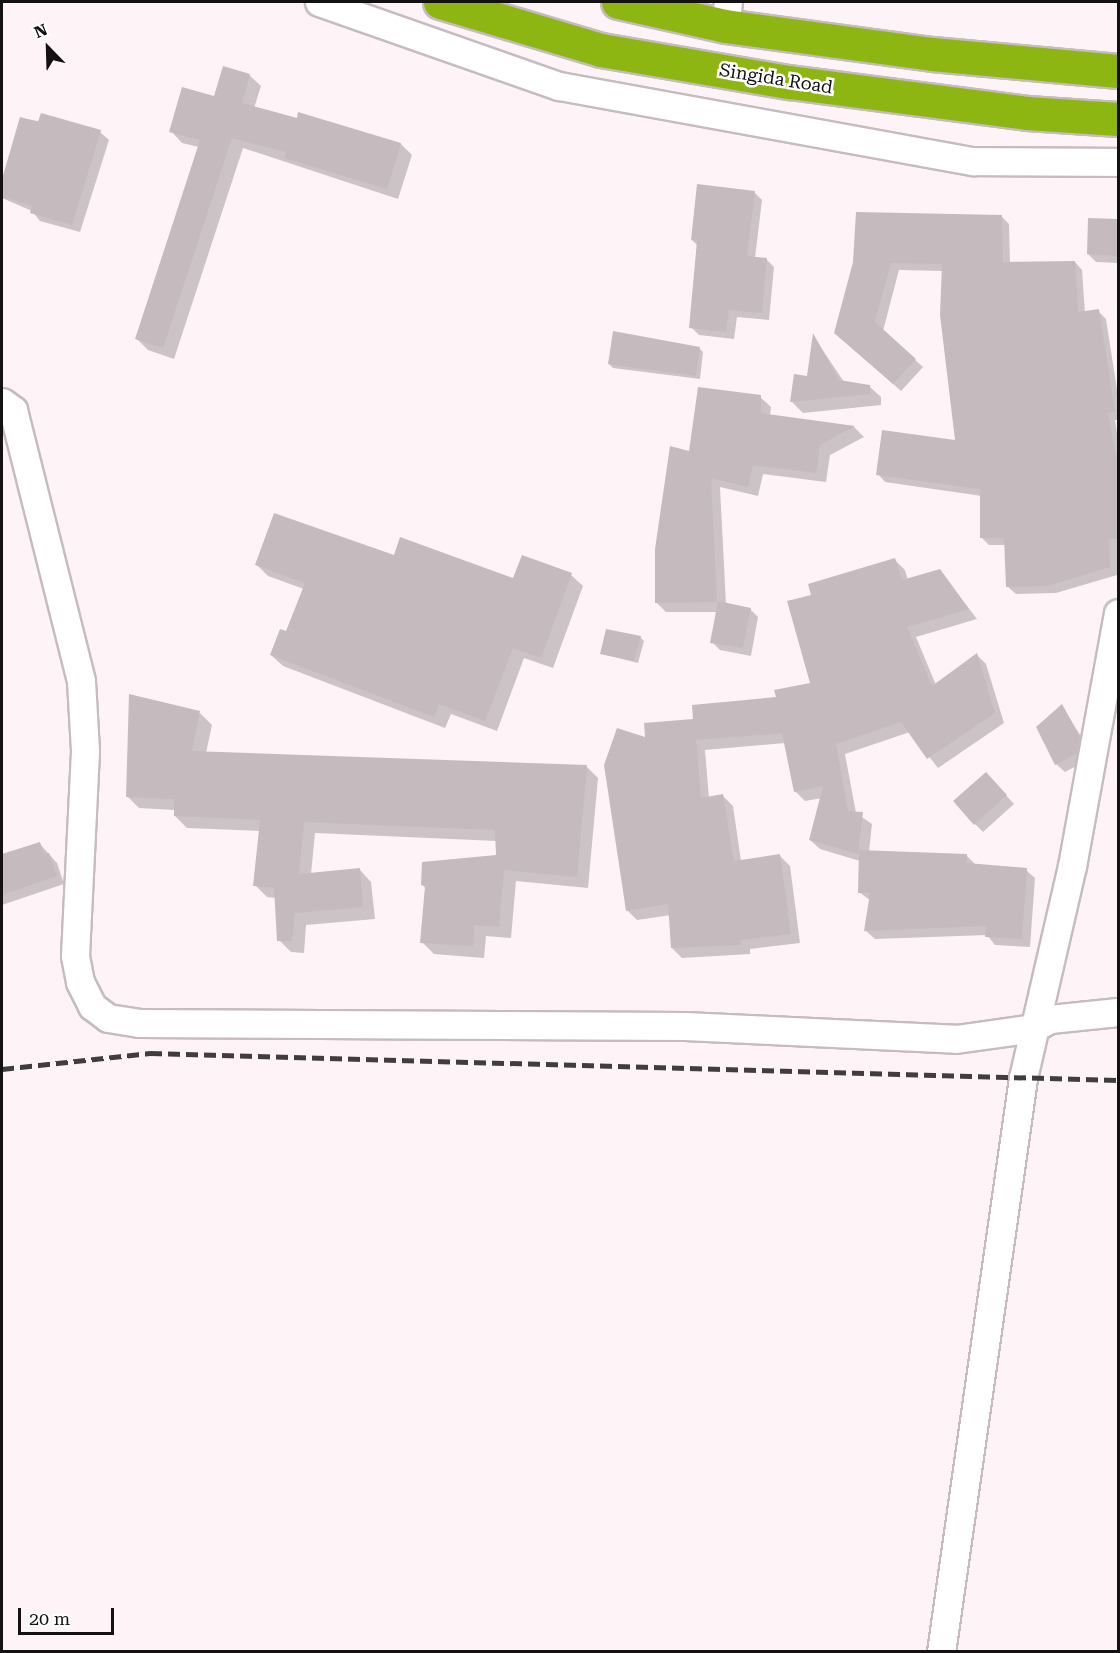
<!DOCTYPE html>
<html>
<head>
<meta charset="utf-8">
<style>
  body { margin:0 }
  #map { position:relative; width:1120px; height:1653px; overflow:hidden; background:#fef4f8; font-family:"Roboto Serif",serif }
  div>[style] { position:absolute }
  .shadow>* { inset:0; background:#0003 }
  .building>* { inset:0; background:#c5bbbf }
  .roads { filter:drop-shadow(2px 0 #c6bcc0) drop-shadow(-2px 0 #c6bcc0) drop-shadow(0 2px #c6bcc0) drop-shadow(0 -2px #c6bcc0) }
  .street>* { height:27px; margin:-13.5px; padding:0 13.5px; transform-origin:13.5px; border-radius:13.5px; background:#fff }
  .highway>* { height:33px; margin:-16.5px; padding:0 16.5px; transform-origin:16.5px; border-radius:16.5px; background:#8eb612 }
  .rail>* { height:4.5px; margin-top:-2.25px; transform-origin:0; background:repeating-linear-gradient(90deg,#413d3e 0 12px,transparent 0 18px) }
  span { translate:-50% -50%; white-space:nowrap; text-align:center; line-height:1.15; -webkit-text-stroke:5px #fff; paint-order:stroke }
  .street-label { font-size:18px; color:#141112 }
  .frame { position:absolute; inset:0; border:3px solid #141112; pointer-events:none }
  .north { position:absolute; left:18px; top:18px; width:60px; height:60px; -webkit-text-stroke:4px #fff; paint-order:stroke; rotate:337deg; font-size:16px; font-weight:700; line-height:24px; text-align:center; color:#141112 }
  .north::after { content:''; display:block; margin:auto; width:21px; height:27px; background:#141112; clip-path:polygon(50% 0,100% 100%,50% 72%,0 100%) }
  .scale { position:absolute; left:18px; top:1608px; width:96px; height:27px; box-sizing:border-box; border:3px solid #141112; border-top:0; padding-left:8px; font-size:18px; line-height:21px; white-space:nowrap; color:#141112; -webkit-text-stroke:4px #fff; paint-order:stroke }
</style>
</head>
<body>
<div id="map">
  <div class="shadow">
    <i style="clip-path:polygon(249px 75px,261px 86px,254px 108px,401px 144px,412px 155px,398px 199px,243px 148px,174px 359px,148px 350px,137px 339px,199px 147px,182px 143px,171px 131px)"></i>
    <i style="clip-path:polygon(21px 118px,100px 132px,109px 140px,80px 232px,40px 221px,32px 211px,2px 198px,2px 184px)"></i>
    <i style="clip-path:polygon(754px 192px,762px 200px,755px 258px,766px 259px,774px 267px,769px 320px,737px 317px,734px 339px,699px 335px,691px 327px,698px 246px,692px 240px)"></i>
    <i style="clip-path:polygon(1001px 216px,1009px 224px,1010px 264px,1075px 262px,1082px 270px,1085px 313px,1098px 311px,1106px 319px,1118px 396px,1118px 420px,1115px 420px,1118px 440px,1117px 575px,1056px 593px,1016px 594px,1008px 587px,1006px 545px,989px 545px,981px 537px,982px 496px,885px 482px,878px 474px,957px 442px,944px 271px,899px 270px,883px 331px,923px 367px,901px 391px,844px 340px,854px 262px)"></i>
    <i style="clip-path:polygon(1118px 221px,1118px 263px,1096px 262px,1088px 254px)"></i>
    <i style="clip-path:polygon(814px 337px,844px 382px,869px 386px,881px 397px,881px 405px,803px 413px,792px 402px,809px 377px)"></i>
    <i style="clip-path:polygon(699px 348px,703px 352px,700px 379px,613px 368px,609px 364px)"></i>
    <i style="clip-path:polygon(760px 397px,771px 407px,770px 416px,854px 427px,864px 437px,830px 455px,826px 482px,763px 474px,758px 496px,720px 487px,726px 604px,750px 609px,758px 617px,751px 656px,720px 650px,712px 642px,717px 612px,666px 612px,656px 602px,690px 453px)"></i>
    <i style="clip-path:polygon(395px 557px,514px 580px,523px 557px,571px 575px,583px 586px,553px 668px,524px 658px,497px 731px,451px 714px,445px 728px,283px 666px,271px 655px,287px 633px,304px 589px,268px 576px,257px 565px)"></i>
    <i style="clip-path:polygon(895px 560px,905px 570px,908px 580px,940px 571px,977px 619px,916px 637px,936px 685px,977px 655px,986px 664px,1004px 723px,938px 768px,910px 732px,845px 754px,856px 813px,872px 824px,869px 852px,966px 855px,975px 864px,1026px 870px,1035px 878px,1030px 947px,995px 945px,987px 935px,875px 939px,866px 931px,871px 901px,859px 892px,860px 861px,820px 849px,810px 840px,822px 798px,805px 801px,795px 791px,785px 743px,705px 750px,709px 798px,723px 796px,733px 806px,741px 861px,780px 856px,790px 866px,800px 943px,750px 949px,750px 954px,682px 958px,672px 948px,671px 915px,637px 920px,627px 910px,647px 739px,694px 720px,777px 699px,812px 684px,813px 596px)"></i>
    <i style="clip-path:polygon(640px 637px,644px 641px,638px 663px,602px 654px)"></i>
    <i style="clip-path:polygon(1062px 706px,1087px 746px,1084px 762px,1065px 772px,1056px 764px)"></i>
    <i style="clip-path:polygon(200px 713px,212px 725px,206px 753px,586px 766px,598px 778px,588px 888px,516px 881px,511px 938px,486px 936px,484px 958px,434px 954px,422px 942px,426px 889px,423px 885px,497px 857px,497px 841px,315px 833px,311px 874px,359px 869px,371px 882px,375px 919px,306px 925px,304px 953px,291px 952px,279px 940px,276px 898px,267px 897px,255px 885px,260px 831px,187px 828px,175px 816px,175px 810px,139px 808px,127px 796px)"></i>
    <i style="clip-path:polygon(994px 782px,1014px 804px,983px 832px,975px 824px)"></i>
    <i style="clip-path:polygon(39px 843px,57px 863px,64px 884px,2px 905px,2px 856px)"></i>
  </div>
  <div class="building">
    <i style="clip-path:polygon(223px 66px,250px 74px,242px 103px,297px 118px,298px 112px,401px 143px,387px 189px,284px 158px,286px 152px,232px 138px,163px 348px,135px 339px,200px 140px,169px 132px,182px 87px,214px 96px)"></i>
    <i style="clip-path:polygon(41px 113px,101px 130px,72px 225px,30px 213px,32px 206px,2px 197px,2px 179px,20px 117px,38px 122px)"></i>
    <i style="clip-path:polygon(697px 184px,755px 191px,747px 256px,767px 258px,762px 313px,729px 310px,726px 332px,689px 328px,697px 241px,691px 240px)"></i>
    <i style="clip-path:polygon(856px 212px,1002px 215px,1003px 262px,1075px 261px,1078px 312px,1099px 309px,1115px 412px,1108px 413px,1119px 471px,1119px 539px,1109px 539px,1110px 567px,1047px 586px,1006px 587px,1004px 538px,980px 538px,980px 489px,876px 475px,882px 430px,955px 440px,940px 315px,942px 264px,891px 263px,875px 322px,916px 359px,893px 384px,834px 333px,853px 262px)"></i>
    <i style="clip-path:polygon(1088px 218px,1119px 219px,1119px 256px,1087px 254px)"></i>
    <i style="clip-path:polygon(613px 331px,700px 347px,696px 376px,608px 364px)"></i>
    <i style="clip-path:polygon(813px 333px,839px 380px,870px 385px,870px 394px,790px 402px,794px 374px,807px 376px)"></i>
    <i style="clip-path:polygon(698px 387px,761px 395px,761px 413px,855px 426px,820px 445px,816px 473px,753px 465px,748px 487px,711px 478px,717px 602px,655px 603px,655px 549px,670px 446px,689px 451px)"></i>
    <i style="clip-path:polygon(274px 513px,394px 555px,400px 537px,513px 578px,522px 555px,572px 573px,541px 658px,513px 648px,485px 721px,439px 704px,434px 717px,270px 655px,280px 629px,286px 631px,305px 583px,255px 565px)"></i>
    <i style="clip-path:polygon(895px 558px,902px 580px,940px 569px,969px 609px,907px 627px,932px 686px,977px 653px,995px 713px,927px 759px,901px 722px,836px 744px,848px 811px,863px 812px,858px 854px,809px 840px,823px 786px,794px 792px,782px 733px,696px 740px,701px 798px,723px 794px,734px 861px,780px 854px,791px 934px,741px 940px,741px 945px,671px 948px,668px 904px,626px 911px,604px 765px,617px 728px,645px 737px,644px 723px,693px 719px,692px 705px,776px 697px,774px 690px,810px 683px,787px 601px,811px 595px,808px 584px)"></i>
    <i style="clip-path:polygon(718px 601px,751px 608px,743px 648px,710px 643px)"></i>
    <i style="clip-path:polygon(606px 629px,641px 636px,634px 661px,600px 654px)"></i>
    <i style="clip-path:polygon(129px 694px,200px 711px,192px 751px,587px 765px,577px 877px,504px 870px,499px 927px,474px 925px,473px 946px,420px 943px,425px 886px,421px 885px,422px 862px,496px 855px,495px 830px,304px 822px,299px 874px,360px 868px,363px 907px,295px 913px,292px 941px,277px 941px,274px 888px,253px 886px,260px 820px,174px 816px,174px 799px,126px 797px)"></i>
    <i style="clip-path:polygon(1062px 704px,1080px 737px,1076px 754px,1055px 765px,1036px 727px)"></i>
    <i style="clip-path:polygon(986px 772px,1007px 795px,974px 825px,953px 801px)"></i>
    <i style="clip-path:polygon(40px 842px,44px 854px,49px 853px,57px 876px,2px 895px,2px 854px)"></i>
    <i style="clip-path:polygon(859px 850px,967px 854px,967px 863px,1027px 868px,1022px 939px,985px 937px,986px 926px,864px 931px,870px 893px,858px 893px)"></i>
  </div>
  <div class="roads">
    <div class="street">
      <i style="left:319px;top:2px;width:254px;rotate:19.3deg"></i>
      <i style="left:559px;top:86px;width:421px;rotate:10.3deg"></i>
      <i style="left:973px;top:161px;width:145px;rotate:0.4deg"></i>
      <i style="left:725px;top:26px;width:24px;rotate:-83deg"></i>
      <i style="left:2px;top:402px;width:14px;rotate:36deg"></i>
      <i style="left:13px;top:410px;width:279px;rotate:75.9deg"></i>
      <i style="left:81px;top:681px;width:70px;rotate:86.7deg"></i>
      <i style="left:85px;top:751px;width:205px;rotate:92.8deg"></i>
      <i style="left:75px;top:956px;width:26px;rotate:79deg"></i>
      <i style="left:80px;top:982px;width:27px;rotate:63deg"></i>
      <i style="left:92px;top:1006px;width:20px;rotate:37deg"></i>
      <i style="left:108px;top:1018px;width:31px;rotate:9deg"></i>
      <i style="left:139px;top:1023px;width:546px;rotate:0.31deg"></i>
      <i style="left:685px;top:1026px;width:271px;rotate:2.7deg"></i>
      <i style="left:956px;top:1039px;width:78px;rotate:-8.1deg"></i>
      <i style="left:1033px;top:1028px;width:19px;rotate:-28deg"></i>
      <i style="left:1050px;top:1019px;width:68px;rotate:-5.9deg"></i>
      <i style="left:941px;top:1652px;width:580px;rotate:-81.87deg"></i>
      <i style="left:1023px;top:1078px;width:218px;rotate:-77deg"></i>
      <i style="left:1072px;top:866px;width:257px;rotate:-79.7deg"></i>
    </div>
    <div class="highway">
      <i style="left:440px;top:2px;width:168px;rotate:16.6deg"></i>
      <i style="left:601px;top:50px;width:191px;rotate:9.7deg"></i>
      <i style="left:789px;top:82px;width:240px;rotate:7.4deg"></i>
      <i style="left:1027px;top:113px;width:91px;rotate:3.8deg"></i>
      <i style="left:618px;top:2px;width:110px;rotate:12.6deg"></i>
      <i style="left:725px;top:26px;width:209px;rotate:7.7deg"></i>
      <i style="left:932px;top:54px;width:187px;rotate:5.2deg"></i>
    </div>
  </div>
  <div class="rail">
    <i style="left:2px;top:1069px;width:149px;rotate:-6.2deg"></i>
    <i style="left:150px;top:1053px;width:968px;rotate:1.6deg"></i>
  </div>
  <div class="street-label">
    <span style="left:776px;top:79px;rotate:9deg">Singida Road</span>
  </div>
  <div class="frame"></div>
  <div class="north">N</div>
  <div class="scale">20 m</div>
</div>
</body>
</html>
